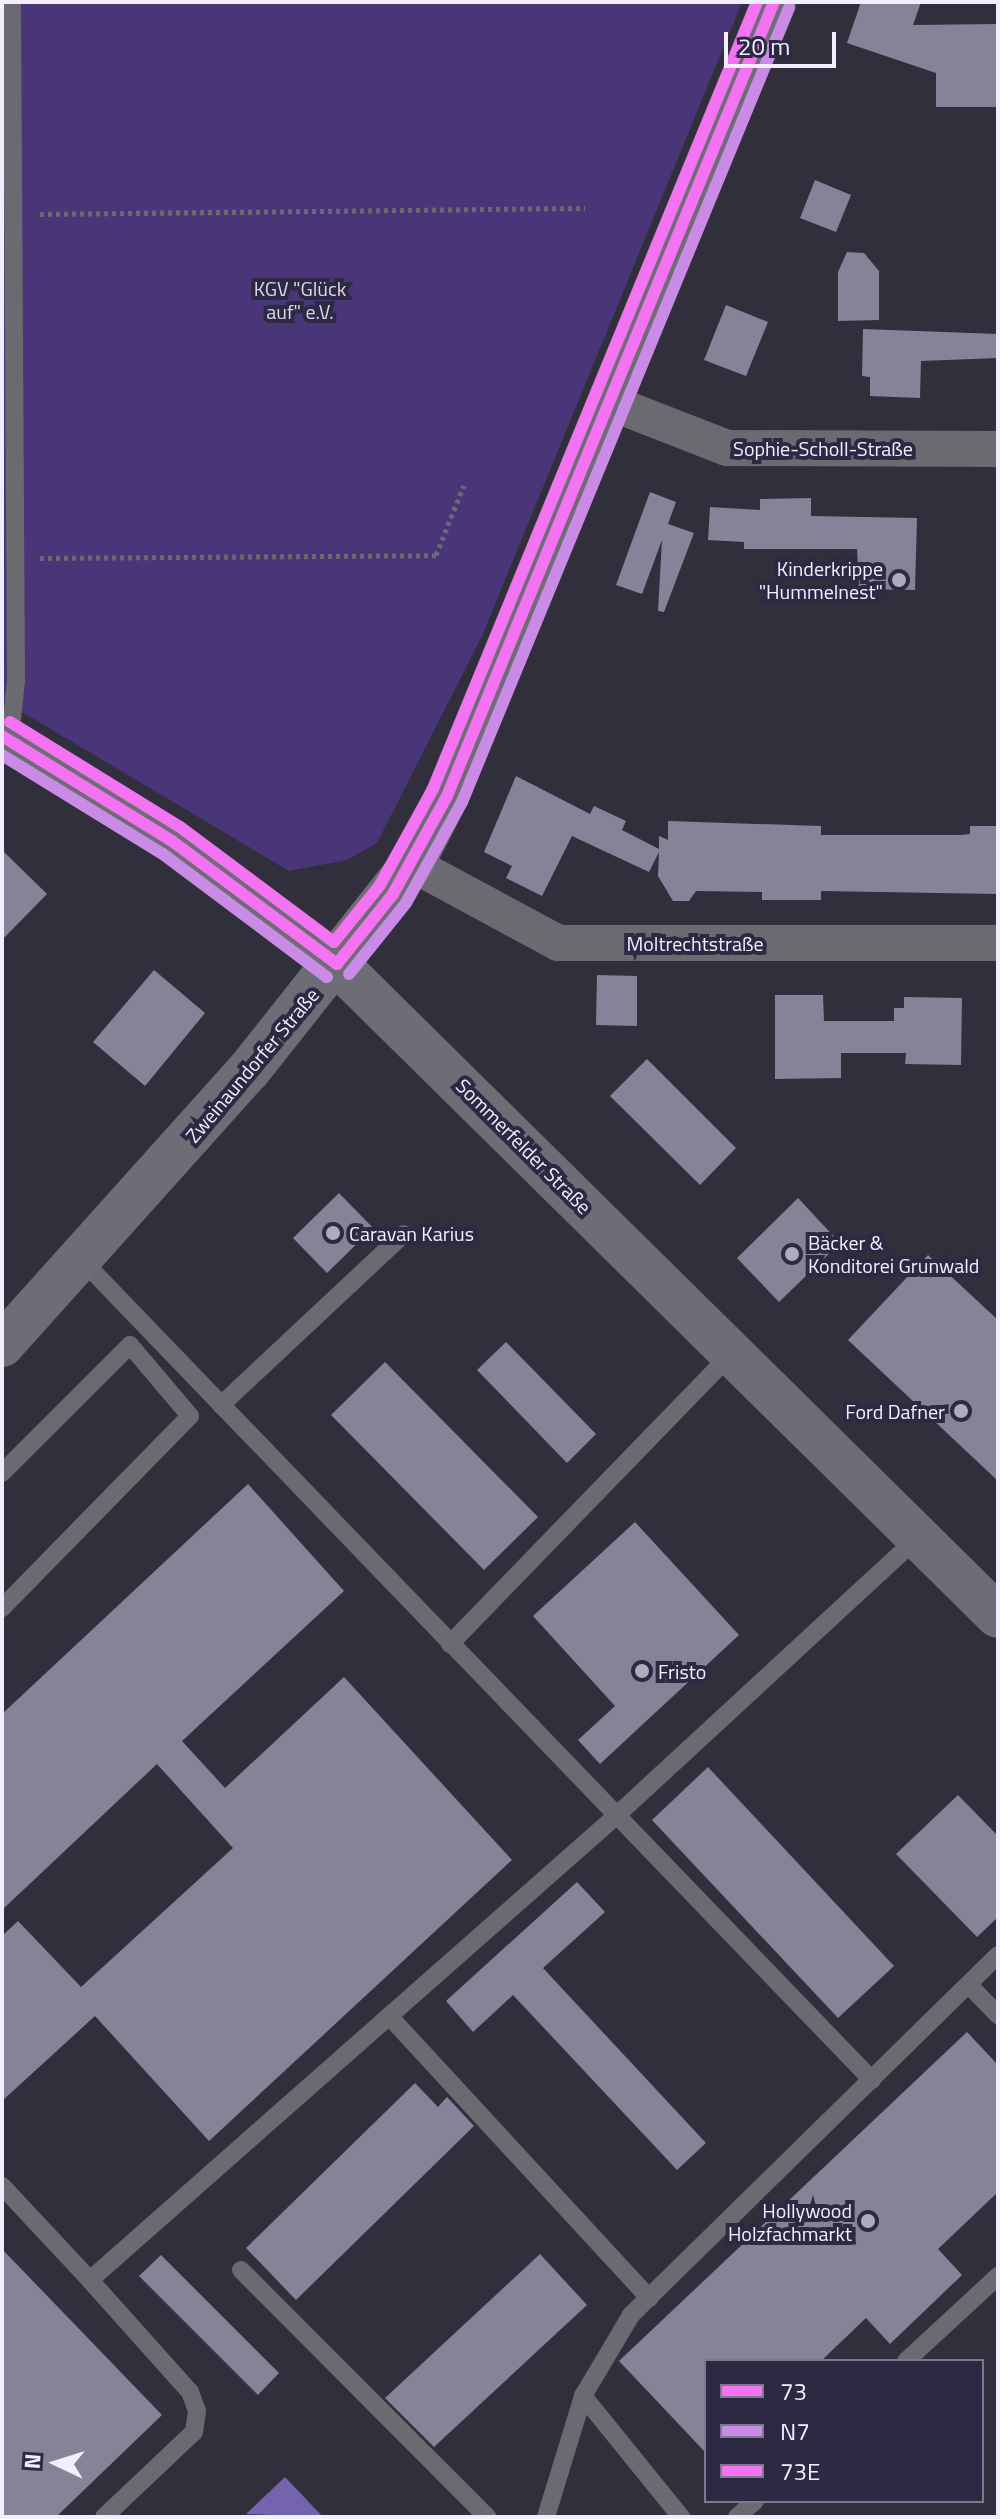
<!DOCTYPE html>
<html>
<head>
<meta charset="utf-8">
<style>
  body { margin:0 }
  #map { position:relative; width:1000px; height:2519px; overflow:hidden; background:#322f3d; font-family:"Titillium Web",sans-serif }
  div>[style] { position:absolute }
  .green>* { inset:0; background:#483679 }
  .water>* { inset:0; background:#7464af }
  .building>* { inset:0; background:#868298 }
  .path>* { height:5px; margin-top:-2.5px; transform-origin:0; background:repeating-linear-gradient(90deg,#6a6971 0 4px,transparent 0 8px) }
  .lane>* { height:18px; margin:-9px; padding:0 9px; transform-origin:9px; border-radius:9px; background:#6a6a70 }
  .street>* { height:36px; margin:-18px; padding:0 18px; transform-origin:18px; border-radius:18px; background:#6a6a70 }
  .secondary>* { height:44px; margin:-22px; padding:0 22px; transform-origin:22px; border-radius:22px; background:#6e6c74 }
  .bus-1>* { height:12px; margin:-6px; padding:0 6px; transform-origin:6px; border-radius:6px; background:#f373f3 }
  .bus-2>* { height:12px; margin:-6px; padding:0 6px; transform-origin:6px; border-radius:6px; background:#ca8be6 }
  .bus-3>* { height:12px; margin:-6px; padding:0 6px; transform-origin:6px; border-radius:6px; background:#f373f3 }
  .dots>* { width:22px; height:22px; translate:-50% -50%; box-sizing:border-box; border:4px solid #2e2943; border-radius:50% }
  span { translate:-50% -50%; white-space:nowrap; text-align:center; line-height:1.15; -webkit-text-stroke:8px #2e2943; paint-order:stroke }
  .park-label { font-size:20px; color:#dcd8ef }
  .street-label { font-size:20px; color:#f1effd }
  .poi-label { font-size:20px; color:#f1effd }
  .right { translate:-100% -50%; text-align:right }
  .left { translate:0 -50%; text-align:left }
  .frame { position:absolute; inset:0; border:4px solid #f1effd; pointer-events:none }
  .legend { position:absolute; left:704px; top:2359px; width:280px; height:144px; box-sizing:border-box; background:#2e2943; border:2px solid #7c788d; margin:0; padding:10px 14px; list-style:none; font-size:24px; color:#f1effd }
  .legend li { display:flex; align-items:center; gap:16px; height:40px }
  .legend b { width:40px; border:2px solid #7c788d }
  .north { position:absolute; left:16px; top:2423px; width:80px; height:80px; -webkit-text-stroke:6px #2e2943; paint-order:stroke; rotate:274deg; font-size:22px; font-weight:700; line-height:32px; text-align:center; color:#f1effd }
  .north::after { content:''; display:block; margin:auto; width:28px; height:36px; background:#f1effd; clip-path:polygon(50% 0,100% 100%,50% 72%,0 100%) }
  .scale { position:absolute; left:724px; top:32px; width:112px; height:36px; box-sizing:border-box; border:4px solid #f1effd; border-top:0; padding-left:10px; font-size:24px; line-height:28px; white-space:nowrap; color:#f1effd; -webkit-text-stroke:6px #2e2943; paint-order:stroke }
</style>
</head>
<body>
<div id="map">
  <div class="green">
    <i style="clip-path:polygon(2px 2px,742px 2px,482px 636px,377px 843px,347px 860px,289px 871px,2px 700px)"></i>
  </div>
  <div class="water">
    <i style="clip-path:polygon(285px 2477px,323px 2517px,246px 2514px)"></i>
  </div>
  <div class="building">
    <i style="clip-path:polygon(861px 2px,921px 2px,913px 25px,998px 24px,998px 107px,936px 107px,936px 73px,847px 43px)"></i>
    <i style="clip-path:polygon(815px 180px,851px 195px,836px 232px,800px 218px)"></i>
    <i style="clip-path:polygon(847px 252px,864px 253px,879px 271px,879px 320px,838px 321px,838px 272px)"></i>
    <i style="clip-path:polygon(726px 305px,768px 322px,746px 376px,704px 360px)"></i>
    <i style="clip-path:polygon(863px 329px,998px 334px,998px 358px,921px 361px,920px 398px,870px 396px,870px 377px,862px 376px)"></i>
    <i style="clip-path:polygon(650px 492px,676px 502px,668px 524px,694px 533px,664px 612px,658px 611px,662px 540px,642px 594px,616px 585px)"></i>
    <i style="clip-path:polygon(811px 498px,811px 516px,917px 518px,915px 590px,859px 589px,857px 549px,744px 549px,744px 542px,708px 540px,710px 507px,760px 510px,760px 499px)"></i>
    <i style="clip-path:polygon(516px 776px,590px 814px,594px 806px,626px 821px,622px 830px,659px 849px,659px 836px,668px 840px,668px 821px,821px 826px,821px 835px,961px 835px,970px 834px,970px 826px,998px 826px,998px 894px,821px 891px,821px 900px,762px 900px,762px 892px,696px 891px,689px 901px,673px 901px,658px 876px,659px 852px,649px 872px,572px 836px,542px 896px,506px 878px,512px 866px,484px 852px)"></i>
    <i style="clip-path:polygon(2px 850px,47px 894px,2px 940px)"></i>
    <i style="clip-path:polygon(154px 970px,205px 1013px,145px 1086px,93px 1042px)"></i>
    <i style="clip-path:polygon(597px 975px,637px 976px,637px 1026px,596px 1025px)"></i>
    <i style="clip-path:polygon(775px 995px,823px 995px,824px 1021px,894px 1021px,894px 1008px,904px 1008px,904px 997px,962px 998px,961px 1065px,905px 1064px,906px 1053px,841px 1053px,841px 1078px,775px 1079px)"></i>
    <i style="clip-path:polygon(647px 1059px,736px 1148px,700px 1185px,610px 1096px)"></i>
    <i style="clip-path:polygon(339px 1193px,373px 1228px,327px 1273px,293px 1238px)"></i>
    <i style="clip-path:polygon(798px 1198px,840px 1243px,779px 1302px,737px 1258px)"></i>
    <i style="clip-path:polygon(928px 1255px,998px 1320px,998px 1481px,848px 1340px)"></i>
    <i style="clip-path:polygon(506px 1342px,596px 1434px,567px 1463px,477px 1370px)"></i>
    <i style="clip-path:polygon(385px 1362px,538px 1517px,484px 1570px,331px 1415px)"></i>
    <i style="clip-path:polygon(248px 1484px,344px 1591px,182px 1741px,225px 1788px,344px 1677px,512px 1860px,209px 2141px,95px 2016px,2px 2101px,2px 1936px,18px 1921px,81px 1987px,233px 1848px,157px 1764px,2px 1910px,2px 1714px)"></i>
    <i style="clip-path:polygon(635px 1522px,739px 1635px,600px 1764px,578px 1740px,615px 1706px,533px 1616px)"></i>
    <i style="clip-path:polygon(708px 1767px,894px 1966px,838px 2018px,652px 1820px)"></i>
    <i style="clip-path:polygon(958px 1795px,998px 1836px,998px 1917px,977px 1937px,896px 1854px)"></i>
    <i style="clip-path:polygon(577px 1882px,605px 1912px,543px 1968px,706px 2143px,677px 2170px,513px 1995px,473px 2032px,446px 2001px)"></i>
    <i style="clip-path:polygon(967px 2032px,998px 2065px,998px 2192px,938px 2249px,962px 2275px,890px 2344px,866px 2318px,821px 2361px,706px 2361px,706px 2453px,619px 2361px)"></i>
    <i style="clip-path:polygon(415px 2083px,438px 2107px,447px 2097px,474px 2126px,296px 2300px,246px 2248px)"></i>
    <i style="clip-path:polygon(2px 2249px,162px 2415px,56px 2517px,2px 2517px)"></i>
    <i style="clip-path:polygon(540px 2254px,587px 2305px,434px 2447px,385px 2398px)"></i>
    <i style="clip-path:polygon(161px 2255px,279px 2373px,258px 2395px,139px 2276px)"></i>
  </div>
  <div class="path">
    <i style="left:40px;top:214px;width:545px;rotate:-0.63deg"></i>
    <i style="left:40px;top:558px;width:396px;rotate:-0.4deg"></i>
    <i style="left:436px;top:555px;width:75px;rotate:-68.2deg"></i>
  </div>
  <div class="lane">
    <i style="left:10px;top:739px;width:59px;rotate:-84.2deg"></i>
    <i style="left:16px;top:680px;width:678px;rotate:-90.34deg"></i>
    <i style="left:81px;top:1259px;width:1140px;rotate:46.07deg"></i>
    <i style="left:221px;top:1405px;width:250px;rotate:-43.1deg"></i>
    <i style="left:2px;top:1473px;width:181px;rotate:-45deg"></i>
    <i style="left:130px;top:1345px;width:93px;rotate:49.8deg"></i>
    <i style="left:190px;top:1416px;width:269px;rotate:134.4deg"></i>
    <i style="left:450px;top:1644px;width:405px;rotate:-45.9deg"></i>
    <i style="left:969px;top:1985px;width:42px;rotate:46deg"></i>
    <i style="left:389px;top:2016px;width:384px;rotate:47.3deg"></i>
    <i style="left:2px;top:2186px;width:129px;rotate:46.9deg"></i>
    <i style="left:241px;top:2270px;width:349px;rotate:45.1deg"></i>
    <i style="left:906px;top:2361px;width:125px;rotate:-42.7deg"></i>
    <i style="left:104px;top:2517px;width:124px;rotate:-43.4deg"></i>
    <i style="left:194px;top:2432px;width:21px;rotate:-82deg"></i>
    <i style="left:197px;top:2411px;width:20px;rotate:-110deg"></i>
    <i style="left:190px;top:2392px;width:150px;rotate:-131.8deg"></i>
    <i style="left:90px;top:2280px;width:701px;rotate:-41.42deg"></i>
    <i style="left:616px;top:1816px;width:411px;rotate:-42.7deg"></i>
    <i style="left:546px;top:2517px;width:127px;rotate:-73deg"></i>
    <i style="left:681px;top:2517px;width:156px;rotate:-129deg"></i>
    <i style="left:583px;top:2396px;width:94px;rotate:-59.3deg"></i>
    <i style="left:631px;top:2315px;width:514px;rotate:-44.45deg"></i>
    <i style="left:737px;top:2517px;width:24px;rotate:-42deg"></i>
  </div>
  <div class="street">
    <i style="left:609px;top:402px;width:127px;rotate:21.3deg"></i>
    <i style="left:727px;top:448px;width:271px;rotate:0.2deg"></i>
    <i style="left:412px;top:864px;width:166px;rotate:28.4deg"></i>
    <i style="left:558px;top:943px;width:440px"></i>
  </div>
  <div class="secondary">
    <i style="left:2px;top:736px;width:200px;rotate:31.7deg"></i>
    <i style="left:172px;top:841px;width:206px;rotate:36.7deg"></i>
    <i style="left:337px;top:964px;width:928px;rotate:44.61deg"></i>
    <i style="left:2px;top:1345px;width:370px;rotate:-48.1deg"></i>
    <i style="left:249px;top:1070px;width:263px;rotate:-51.6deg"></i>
    <i style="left:412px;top:864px;width:76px;rotate:-62.8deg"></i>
    <i style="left:447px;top:796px;width:859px;rotate:-67.62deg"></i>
  </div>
  <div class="bus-1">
    <i style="left:2px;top:736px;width:200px;rotate:31.7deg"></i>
    <i style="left:172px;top:841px;width:206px;rotate:36.7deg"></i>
    <i style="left:337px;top:964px;width:90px;rotate:-51.3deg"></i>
    <i style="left:393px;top:894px;width:112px;rotate:-61.1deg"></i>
    <i style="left:447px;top:796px;width:859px;rotate:-67.62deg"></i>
  </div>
  <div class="bus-2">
    <i style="left:2px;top:755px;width:189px;rotate:31.6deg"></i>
    <i style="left:163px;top:854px;width:205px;rotate:36.9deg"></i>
    <i style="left:349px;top:974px;width:91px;rotate:-51.2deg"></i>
    <i style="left:406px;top:903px;width:115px;rotate:-61deg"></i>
    <i style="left:462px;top:802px;width:859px;rotate:-67.62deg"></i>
  </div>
  <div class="bus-3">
    <i style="left:10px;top:722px;width:200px;rotate:31.7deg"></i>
    <i style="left:180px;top:827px;width:192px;rotate:36.8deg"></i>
    <i style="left:334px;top:942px;width:73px;rotate:-51.1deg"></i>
    <i style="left:380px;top:885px;width:110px;rotate:-61.1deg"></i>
    <i style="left:433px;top:789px;width:851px;rotate:-67.62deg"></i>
  </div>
  <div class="dots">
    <i style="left:899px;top:580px;background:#aeacba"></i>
    <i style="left:333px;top:1233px;background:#aeacba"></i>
    <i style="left:792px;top:1254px;background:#aeacba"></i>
    <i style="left:961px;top:1411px;background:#aeacba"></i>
    <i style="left:642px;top:1671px;background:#aeacba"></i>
    <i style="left:868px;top:2221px;background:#aeacba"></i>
  </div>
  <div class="park-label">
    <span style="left:300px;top:300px">KGV "Glück<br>auf" e.V.</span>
  </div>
  <div class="street-label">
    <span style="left:823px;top:448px">Sophie-Scholl-Straße</span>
    <span style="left:695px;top:943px">Moltrechtstraße</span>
    <span style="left:252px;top:1065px;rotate:-50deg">Zweinaundorfer Straße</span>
    <span style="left:524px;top:1146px;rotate:45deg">Sommerfelder Straße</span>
  </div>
  <div class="poi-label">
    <span class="right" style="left:883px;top:580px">Kinderkrippe<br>"Hummelnest"</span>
    <span class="left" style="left:349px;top:1233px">Caravan Karius</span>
    <span class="left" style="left:808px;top:1254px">Bäcker &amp;<br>Konditorei Grunwald</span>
    <span class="right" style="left:945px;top:1411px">Ford Dafner</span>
    <span class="left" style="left:658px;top:1671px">Fristo</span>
    <span class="right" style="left:852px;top:2222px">Hollywood<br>Holzfachmarkt</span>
  </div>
  <div class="frame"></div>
  <ul class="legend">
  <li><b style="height:10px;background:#f373f3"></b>73</li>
  <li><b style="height:10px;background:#ca8be6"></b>N7</li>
  <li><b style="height:10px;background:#f373f3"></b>73E</li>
  </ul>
  <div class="north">N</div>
  <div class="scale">20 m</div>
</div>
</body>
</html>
